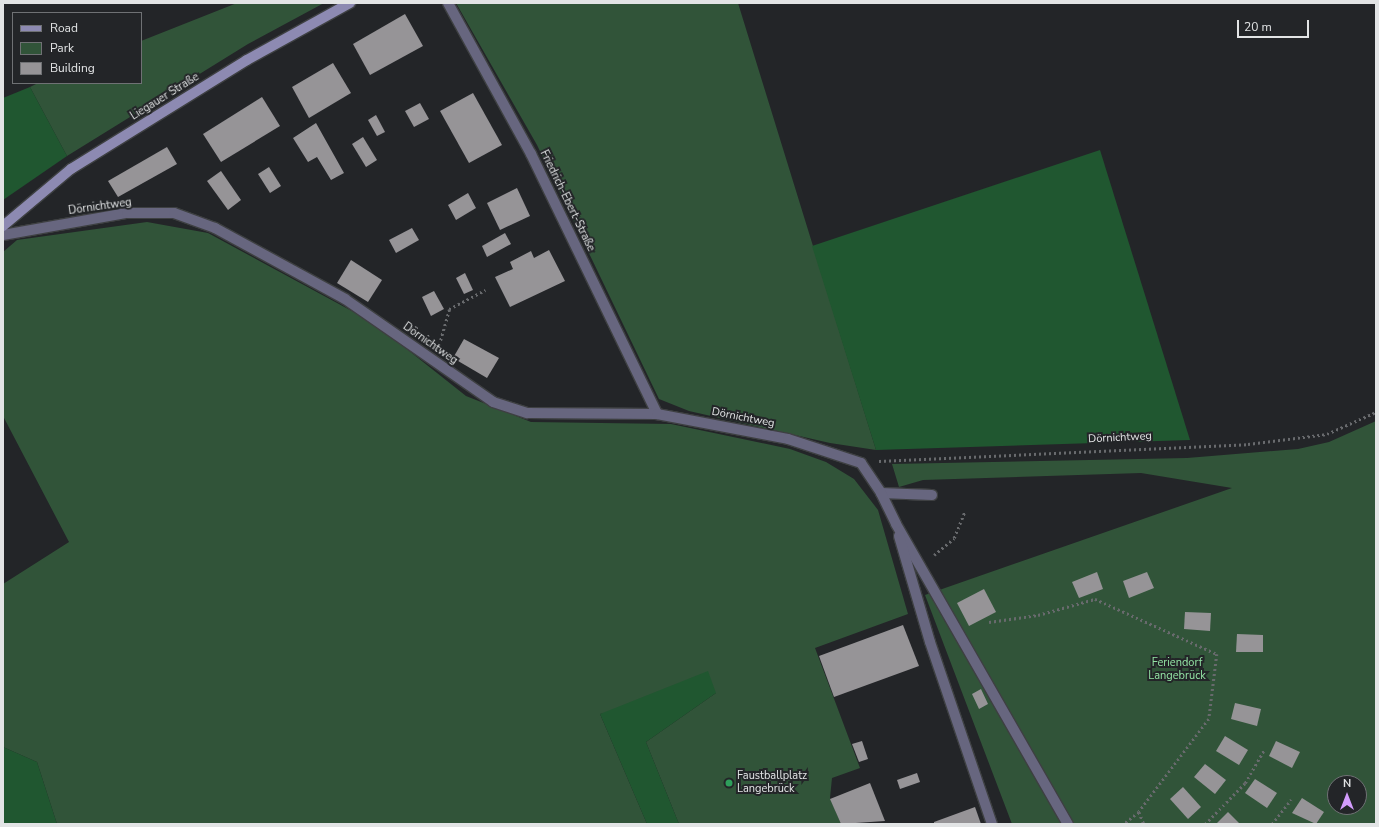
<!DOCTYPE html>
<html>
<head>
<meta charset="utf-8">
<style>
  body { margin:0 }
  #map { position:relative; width:1379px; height:827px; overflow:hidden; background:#232528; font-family:"Nunito Sans",sans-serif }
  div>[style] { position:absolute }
  .green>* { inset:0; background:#315439 }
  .forest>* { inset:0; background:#205730 }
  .building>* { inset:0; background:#969497 }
  .path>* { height:2.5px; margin-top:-1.25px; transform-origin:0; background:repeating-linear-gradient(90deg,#686a6d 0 2px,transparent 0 5px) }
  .roads { filter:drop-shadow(1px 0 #3e4042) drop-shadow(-1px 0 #3e4042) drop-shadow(0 1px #3e4042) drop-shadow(0 -1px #3e4042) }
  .lane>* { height:10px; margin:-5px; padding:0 5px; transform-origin:5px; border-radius:5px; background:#67667f }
  .street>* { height:10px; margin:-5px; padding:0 5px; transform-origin:5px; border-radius:5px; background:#67667f }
  .secondary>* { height:10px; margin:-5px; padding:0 5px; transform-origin:5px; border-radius:5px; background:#8d8ab2 }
  .dots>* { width:11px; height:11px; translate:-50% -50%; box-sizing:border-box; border:2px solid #232528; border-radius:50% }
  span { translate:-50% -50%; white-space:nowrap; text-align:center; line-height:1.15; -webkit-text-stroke:4px #232528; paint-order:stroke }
  .street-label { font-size:11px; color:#e2e4e5 }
  .park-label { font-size:11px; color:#93e3a4 }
  .poi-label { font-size:11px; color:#e2e4e5 }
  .left { translate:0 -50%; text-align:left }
  .frame { position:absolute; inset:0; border:4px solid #e2e4e5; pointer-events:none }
  .legend { position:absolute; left:12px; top:12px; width:130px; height:72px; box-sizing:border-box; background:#232528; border:1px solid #6f7174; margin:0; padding:5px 7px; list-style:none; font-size:12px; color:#e2e4e5 }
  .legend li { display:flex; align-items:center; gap:8px; height:20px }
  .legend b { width:20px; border:1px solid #6f7174 }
  .north { position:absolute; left:1327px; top:775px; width:40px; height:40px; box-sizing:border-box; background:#232528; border:1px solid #6f7174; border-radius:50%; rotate:0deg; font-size:11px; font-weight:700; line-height:16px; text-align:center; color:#e2e4e5 }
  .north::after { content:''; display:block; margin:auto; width:14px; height:18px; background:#d39cfc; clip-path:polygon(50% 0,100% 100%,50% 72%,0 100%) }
  .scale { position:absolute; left:1237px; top:20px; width:72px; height:18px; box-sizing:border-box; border:2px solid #e2e4e5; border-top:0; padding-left:5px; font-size:12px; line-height:14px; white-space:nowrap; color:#e2e4e5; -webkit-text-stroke:3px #232528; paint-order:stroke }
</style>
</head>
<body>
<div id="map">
  <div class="green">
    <i style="clip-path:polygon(237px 3px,324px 3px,248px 44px,67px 156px,30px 87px,38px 83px,141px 83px,141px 41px)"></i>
    <i style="clip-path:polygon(456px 3px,738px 3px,876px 450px,830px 443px,689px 411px,659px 399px,537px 145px)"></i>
    <i style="clip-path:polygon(147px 222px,208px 233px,374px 323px,466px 396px,531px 422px,671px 424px,790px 449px,826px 462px,854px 479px,878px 510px,908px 614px,815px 648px,860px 768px,832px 778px,830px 798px,841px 824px,679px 824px,646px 742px,716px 693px,600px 714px,647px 824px,57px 824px,37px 762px,3px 747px,3px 584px,69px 542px,3px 416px,3px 252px,17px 240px)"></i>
    <i style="clip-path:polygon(evenodd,1376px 421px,1376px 824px,1012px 824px,925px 595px,1232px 488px,1141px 473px,923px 480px,899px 487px,892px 464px,1187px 458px,1298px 449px,1329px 442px,1376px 421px,1335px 783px,1359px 783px,1359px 807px,1335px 807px,1335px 783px)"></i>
  </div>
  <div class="forest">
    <i style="clip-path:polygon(30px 87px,67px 156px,3px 200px,3px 98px)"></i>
    <i style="clip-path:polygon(1100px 150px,1190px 440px,876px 450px,812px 246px)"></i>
    <i style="clip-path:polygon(708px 671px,716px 693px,646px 742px,679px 824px,647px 824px,600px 714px)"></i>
    <i style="clip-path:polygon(3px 747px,37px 762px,57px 824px,3px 824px)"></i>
  </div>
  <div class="building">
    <i style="clip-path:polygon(405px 14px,423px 46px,370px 75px,353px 44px)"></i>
    <i style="clip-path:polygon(333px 63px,351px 93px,309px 118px,292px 87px)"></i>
    <i style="clip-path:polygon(473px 93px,502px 145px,469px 163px,440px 111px)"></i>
    <i style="clip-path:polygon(262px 97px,280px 126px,221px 162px,203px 134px)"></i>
    <i style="clip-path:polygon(420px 103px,429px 119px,414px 127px,405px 111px)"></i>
    <i style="clip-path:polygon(376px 115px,385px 132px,377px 136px,368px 120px)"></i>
    <i style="clip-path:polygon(316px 123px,344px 173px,331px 180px,317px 157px,308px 162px,293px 138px)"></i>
    <i style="clip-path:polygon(363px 137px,377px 160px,366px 167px,352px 144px)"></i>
    <i style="clip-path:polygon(167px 147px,177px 164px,118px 197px,108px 181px)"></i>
    <i style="clip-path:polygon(269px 167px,281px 186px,270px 193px,258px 174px)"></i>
    <i style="clip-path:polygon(221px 171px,241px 200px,228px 210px,207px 181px)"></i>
    <i style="clip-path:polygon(517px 188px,530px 216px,500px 230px,487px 203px)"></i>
    <i style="clip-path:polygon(468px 193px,476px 208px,456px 220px,448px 205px)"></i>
    <i style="clip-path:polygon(412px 228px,419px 240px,396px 253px,389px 240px)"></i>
    <i style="clip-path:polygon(505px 233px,511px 244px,487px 257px,482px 246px)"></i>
    <i style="clip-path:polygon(549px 250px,565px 281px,510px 307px,495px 277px,513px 269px,510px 262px,531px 251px,534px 258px)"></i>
    <i style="clip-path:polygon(351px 260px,382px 280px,368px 302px,337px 283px)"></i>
    <i style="clip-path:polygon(465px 273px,473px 290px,464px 294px,456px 278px)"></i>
    <i style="clip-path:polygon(434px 291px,444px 309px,431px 316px,422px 297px)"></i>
    <i style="clip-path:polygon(464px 339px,499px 358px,487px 378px,453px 358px)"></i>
    <i style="clip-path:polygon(1097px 572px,1103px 589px,1079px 598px,1072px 582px)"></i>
    <i style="clip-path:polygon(1147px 572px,1154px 588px,1129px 598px,1123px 581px)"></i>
    <i style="clip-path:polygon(984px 589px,996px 612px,969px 626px,957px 603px)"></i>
    <i style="clip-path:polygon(1185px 612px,1211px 613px,1210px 631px,1184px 629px)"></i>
    <i style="clip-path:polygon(903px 625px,919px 666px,834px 697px,819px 656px)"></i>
    <i style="clip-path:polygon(1237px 634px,1263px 635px,1263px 652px,1236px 652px)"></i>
    <i style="clip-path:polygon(981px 689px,988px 704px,979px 709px,972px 694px)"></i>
    <i style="clip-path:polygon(1235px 703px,1261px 709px,1257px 726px,1231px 719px)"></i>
    <i style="clip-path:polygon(1225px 736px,1248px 750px,1239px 765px,1216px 751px)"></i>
    <i style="clip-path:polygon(862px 741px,868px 759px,859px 762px,852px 744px)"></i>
    <i style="clip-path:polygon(1276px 741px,1300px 752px,1292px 768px,1269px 756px)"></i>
    <i style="clip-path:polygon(1205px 764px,1226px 780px,1215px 794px,1194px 777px)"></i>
    <i style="clip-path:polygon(917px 773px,920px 782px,900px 789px,897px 780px)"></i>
    <i style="clip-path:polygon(1255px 779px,1277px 793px,1267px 808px,1245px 793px)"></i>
    <i style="clip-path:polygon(870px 783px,885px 821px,841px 824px,830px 799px)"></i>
    <i style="clip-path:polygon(1183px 787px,1201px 807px,1188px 819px,1170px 799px)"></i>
    <i style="clip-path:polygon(1302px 798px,1324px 812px,1316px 824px,1292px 813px)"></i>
    <i style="clip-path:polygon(975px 807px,981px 824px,934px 824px,934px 822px)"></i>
    <i style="clip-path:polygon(1228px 812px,1240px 824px,1216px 824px)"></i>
  </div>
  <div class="path">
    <i style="left:439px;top:345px;width:37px;rotate:-74deg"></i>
    <i style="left:449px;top:309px;width:41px;rotate:-27.8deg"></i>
    <i style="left:879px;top:461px;width:369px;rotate:-2.6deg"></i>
    <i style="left:1248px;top:444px;width:80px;rotate:-7.2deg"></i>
    <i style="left:1327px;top:434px;width:54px;rotate:-24.2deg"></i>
    <i style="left:934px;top:555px;width:26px;rotate:-40deg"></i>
    <i style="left:954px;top:538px;width:29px;rotate:-68deg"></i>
    <i style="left:989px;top:622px;width:49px;rotate:-8.1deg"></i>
    <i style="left:1038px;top:615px;width:59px;rotate:-15.7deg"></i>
    <i style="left:1095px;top:599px;width:134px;rotate:24.3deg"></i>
    <i style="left:1217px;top:654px;width:65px;rotate:97deg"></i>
    <i style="left:1209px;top:719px;width:116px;rotate:127deg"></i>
    <i style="left:1139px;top:812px;width:19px;rotate:141deg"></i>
    <i style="left:1139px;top:812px;width:13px;rotate:67deg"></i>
    <i style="left:1205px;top:824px;width:57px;rotate:-45.7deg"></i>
    <i style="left:1245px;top:783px;width:39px;rotate:-60deg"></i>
    <i style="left:1272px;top:824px;width:31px;rotate:-52deg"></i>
  </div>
  <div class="roads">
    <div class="lane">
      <i style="left:881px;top:493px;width:51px;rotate:2.2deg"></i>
      <i style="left:896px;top:524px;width:346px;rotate:60.2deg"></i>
      <i style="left:899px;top:536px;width:110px;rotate:73.7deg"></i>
      <i style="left:930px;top:642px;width:192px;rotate:71.2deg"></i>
    </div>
    <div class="street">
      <i style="left:448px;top:3px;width:172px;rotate:61.2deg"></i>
      <i style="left:531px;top:154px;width:289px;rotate:64.1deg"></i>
      <i style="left:3px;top:235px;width:126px;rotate:-10.1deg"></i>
      <i style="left:127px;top:213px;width:47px"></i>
      <i style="left:174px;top:213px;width:44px;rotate:20.1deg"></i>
      <i style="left:215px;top:228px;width:148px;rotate:28.6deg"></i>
      <i style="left:345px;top:299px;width:180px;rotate:34.8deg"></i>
      <i style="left:493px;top:402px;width:36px;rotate:18deg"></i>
      <i style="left:527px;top:413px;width:130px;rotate:0.4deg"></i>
      <i style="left:657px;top:414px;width:133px;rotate:10.8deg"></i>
      <i style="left:788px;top:439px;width:77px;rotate:18.2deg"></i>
      <i style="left:861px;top:463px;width:36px;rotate:56deg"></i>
      <i style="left:881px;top:493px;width:34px;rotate:64deg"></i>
    </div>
    <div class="secondary">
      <i style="left:3px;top:226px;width:89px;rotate:-40deg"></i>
      <i style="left:71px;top:169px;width:207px;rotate:-31.8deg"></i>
      <i style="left:247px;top:60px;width:118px;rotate:-29deg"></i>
    </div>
  </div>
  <div class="dots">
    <i style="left:729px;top:783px;background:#2e9e5b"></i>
  </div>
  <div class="street-label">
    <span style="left:165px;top:97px;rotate:-32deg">Liegauer Straße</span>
    <span style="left:567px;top:201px;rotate:64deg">Friedrich-Ebert-Straße</span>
    <span style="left:100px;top:207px;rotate:-8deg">Dörnichtweg</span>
    <span style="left:430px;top:344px;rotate:35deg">Dörnichtweg</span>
    <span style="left:743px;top:418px;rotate:11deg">Dörnichtweg</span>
    <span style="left:1120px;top:438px;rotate:-3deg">Dörnichtweg</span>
  </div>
  <div class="park-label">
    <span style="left:1177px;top:670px">Feriendorf<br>Langebrück</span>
  </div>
  <div class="poi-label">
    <span class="left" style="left:737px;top:783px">Faustballplatz<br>Langebrück</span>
  </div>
  <div class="frame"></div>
  <ul class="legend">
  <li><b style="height:5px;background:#8d8ab2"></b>Road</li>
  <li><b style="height:11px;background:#315439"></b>Park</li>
  <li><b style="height:11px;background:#969497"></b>Building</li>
  </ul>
  <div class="north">N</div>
  <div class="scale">20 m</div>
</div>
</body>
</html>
